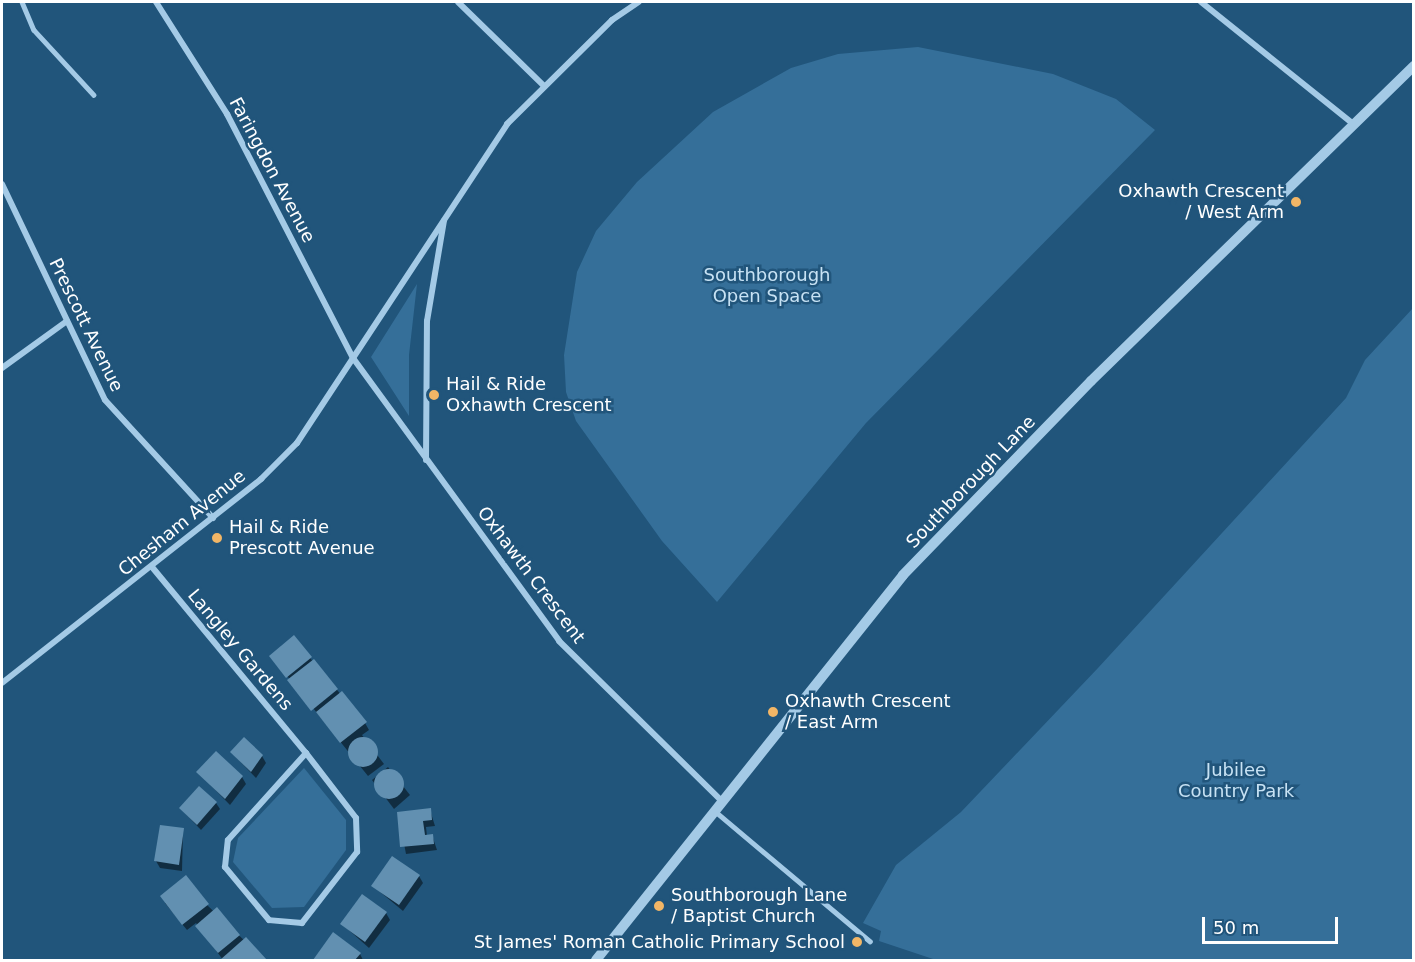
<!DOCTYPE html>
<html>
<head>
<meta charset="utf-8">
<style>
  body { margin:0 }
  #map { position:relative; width:1415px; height:962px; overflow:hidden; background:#21557b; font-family:"DejaVu Sans",sans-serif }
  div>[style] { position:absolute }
  .green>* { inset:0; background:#356f99 }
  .shadow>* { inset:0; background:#0007 }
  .building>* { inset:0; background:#6290b1 }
  .round { border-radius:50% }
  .service>* { height:4.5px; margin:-2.25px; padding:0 2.25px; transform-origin:2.25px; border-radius:2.25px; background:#a4cae6 }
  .minor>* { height:6px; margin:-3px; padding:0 3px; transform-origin:3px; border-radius:3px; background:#a4cae6 }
  .tertiary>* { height:10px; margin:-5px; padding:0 5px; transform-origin:5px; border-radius:5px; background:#a4cae6 }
  .dots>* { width:16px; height:16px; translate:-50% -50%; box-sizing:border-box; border:3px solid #21557b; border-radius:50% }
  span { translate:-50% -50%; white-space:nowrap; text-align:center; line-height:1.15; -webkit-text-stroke:5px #21557b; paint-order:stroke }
  .street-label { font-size:18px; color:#fff }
  .poi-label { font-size:18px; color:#fff }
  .right { translate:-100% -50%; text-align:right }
  .left { translate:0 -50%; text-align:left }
  .park-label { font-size:18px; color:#c7e2f4 }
  .frame { position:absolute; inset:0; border:3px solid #fff; pointer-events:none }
  .scale { position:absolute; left:1202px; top:917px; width:136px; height:27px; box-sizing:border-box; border:3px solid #fff; border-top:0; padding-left:8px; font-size:18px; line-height:21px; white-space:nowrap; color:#fff; -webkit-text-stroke:4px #21557b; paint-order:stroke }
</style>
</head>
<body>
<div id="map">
  <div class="green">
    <i style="clip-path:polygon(918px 47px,1053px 74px,1116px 99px,1155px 130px,866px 423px,717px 602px,662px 541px,576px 421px,566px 392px,564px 355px,577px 272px,596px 231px,637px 182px,713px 112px,791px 68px,838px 54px)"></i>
    <i style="clip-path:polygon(417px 284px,409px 355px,409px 416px,371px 357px)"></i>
    <i style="clip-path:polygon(1413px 308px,1413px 960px,936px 960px,879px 941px,881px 931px,863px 923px,896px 865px,961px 812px,1098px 668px,1346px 398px,1365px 360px)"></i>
    <i style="clip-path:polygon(304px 768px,346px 820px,346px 850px,304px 907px,272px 908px,233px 862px,238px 838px)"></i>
  </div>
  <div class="shadow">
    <i style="clip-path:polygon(271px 656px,310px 658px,365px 723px,369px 730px,362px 735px,384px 764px,368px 776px)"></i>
    <i style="clip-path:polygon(231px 752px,262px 756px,266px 763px,256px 778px)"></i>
    <i style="clip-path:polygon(388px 767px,410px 795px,394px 809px,372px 780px)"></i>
    <i style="clip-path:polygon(198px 772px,242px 777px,246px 784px,230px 805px)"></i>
    <i style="clip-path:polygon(216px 803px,220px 809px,201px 830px,181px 809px)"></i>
    <i style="clip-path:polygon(430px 810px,435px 826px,426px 827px,427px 836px,432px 835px,437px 850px,406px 854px,398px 813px)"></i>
    <i style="clip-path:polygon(183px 830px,182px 871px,160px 868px,156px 861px)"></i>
    <i style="clip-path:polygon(419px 876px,423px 883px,403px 911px,373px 886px)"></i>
    <i style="clip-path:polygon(165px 903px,207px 905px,265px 960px,223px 960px,196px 923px,187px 930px)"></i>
    <i style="clip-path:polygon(386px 913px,390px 920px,369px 948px,342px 924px)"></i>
    <i style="clip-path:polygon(333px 934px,360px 954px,363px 960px,314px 960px)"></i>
  </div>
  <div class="building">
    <i style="clip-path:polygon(294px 635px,312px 657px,286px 678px,269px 656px)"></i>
    <i style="clip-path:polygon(314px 659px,338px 689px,311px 711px,287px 680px)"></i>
    <i style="clip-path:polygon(342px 691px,367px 722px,340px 743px,316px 712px)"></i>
    <i style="clip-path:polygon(244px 737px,263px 755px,251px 772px,230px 752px)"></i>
    <i class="round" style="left:348px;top:737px;width:30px;height:30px"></i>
    <i style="clip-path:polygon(216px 751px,243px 776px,225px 799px,196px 772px)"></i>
    <i class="round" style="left:374px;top:769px;width:30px;height:30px"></i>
    <i style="clip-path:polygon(199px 786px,217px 802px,197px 825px,179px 808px)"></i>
    <i style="clip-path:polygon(431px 808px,432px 820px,423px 821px,425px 835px,433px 834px,434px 844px,400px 847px,397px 812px)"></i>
    <i style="clip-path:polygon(160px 825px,184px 828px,179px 865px,154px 861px)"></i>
    <i style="clip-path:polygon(392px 856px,420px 875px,399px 905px,371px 886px)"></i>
    <i style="clip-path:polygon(186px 875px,209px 904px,182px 925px,160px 896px)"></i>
    <i style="clip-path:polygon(362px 894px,387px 912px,365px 942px,340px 924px)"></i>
    <i style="clip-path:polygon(217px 907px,240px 935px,218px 953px,195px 926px)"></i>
    <i style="clip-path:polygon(333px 932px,361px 953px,355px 960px,313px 960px)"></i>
    <i style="clip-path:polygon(246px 937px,267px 960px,220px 960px)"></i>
  </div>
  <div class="service">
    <i style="left:22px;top:2px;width:30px;rotate:67deg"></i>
    <i style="left:34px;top:30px;width:88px;rotate:47.3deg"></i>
    <i style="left:716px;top:812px;width:201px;rotate:40deg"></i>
  </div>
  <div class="minor">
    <i style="left:156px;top:2px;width:133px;rotate:57.6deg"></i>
    <i style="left:227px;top:114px;width:275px;rotate:62.7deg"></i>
    <i style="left:353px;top:358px;width:350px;rotate:53.9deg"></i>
    <i style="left:559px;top:641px;width:228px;rotate:44.5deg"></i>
    <i style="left:458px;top:2px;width:119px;rotate:44.3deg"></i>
    <i style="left:1201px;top:2px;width:193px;rotate:38.7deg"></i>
    <i style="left:2px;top:184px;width:239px;rotate:64.5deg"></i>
    <i style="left:105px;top:400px;width:160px;rotate:47.5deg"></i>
    <i style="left:2px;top:368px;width:80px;rotate:-35.9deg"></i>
    <i style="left:426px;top:460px;width:139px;rotate:-89.6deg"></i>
    <i style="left:427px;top:321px;width:102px;rotate:-80.4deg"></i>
    <i style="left:152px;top:567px;width:241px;rotate:50.4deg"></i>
    <i style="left:306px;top:753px;width:82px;rotate:52.4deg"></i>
    <i style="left:356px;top:818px;width:34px;rotate:88deg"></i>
    <i style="left:357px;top:852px;width:90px;rotate:127.8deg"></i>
    <i style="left:302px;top:923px;width:33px;rotate:-175deg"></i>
    <i style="left:269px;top:920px;width:69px;rotate:-129.7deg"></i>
    <i style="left:225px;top:867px;width:27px;rotate:-84deg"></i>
    <i style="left:228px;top:840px;width:117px;rotate:-48.1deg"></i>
    <i style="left:2px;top:683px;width:330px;rotate:-38.2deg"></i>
    <i style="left:261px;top:479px;width:51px;rotate:-45deg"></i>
    <i style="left:297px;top:443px;width:382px;rotate:-56.6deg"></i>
    <i style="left:507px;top:124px;width:148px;rotate:-44.7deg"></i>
    <i style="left:612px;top:20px;width:32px;rotate:-34deg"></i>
  </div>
  <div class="tertiary">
    <i style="left:596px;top:960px;width:492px;rotate:-51.4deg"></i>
    <i style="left:903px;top:575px;width:270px;rotate:-45.9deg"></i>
    <i style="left:1091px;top:381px;width:451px;rotate:-44.3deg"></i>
  </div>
  <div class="dots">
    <i style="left:1296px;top:202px;background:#f2b666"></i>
    <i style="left:434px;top:395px;background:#f2b666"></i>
    <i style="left:217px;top:538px;background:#f2b666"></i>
    <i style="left:773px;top:712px;background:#f2b666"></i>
    <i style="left:659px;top:906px;background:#f2b666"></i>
    <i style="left:857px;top:942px;background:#f2b666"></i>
  </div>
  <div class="street-label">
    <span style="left:272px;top:170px;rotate:62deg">Faringdon Avenue</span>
    <span style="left:86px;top:325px;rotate:64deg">Prescott Avenue</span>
    <span style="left:971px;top:482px;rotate:-46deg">Southborough Lane</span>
    <span style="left:182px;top:523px;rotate:-39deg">Chesham Avenue</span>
    <span style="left:531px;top:575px;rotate:53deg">Oxhawth Crescent</span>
    <span style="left:240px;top:650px;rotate:50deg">Langley Gardens</span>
  </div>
  <div class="poi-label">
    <span class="right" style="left:1284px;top:202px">Oxhawth Crescent<br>/ West Arm</span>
    <span class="left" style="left:446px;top:395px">Hail &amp; Ride<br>Oxhawth Crescent</span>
    <span class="left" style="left:229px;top:538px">Hail &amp; Ride<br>Prescott Avenue</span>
    <span class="left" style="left:785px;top:712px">Oxhawth Crescent<br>/ East Arm</span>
    <span class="left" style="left:671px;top:906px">Southborough Lane<br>/ Baptist Church</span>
    <span class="right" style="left:845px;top:942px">St James' Roman Catholic Primary School</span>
  </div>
  <div class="park-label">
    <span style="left:767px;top:286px">Southborough<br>Open Space</span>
    <span style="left:1236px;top:781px">Jubilee<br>Country Park</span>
  </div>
  <div class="frame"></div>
  <div class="scale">50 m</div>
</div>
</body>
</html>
